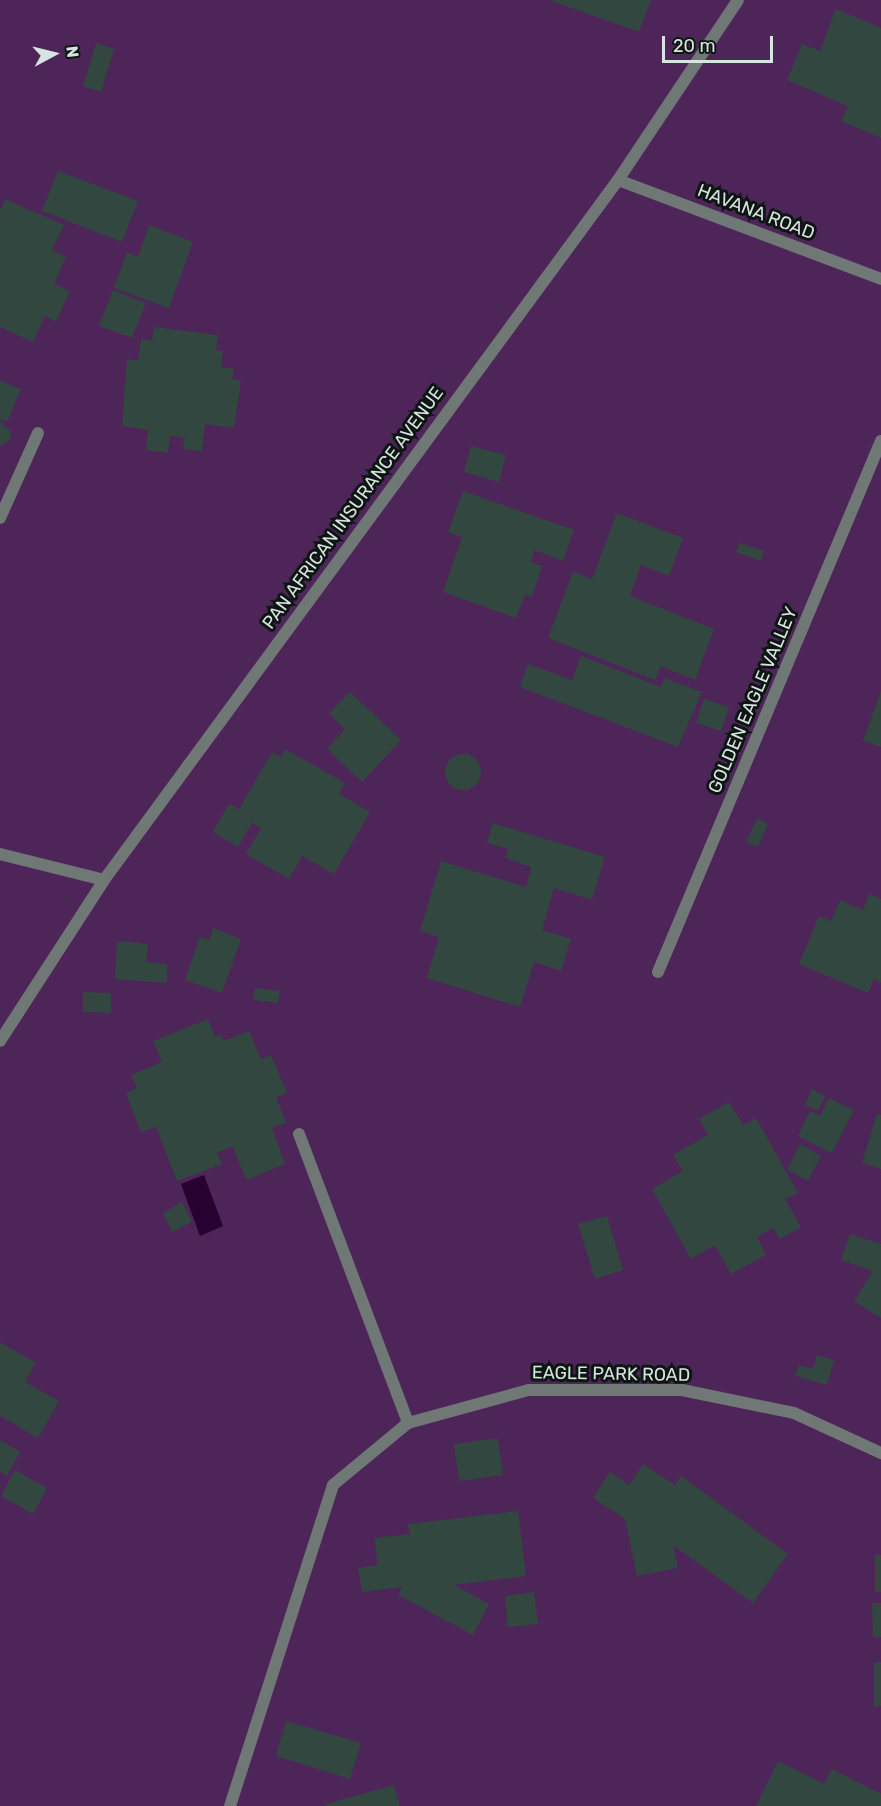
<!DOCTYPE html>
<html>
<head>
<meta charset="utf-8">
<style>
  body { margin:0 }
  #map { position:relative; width:881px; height:1806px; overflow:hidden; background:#1c302a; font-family:Rubik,sans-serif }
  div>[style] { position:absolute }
  .green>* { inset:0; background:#4e2558 }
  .water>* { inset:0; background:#270130 }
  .building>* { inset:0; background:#324740 }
  .round { border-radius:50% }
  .service>* { height:12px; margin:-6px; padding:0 6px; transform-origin:6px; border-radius:6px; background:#6f7875 }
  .minor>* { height:12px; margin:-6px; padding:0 6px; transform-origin:6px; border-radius:6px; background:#6f7875 }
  span { translate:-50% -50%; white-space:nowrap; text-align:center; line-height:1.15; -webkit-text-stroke:6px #0d1613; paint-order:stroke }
  .street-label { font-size:18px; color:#d8e4df }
  .north { position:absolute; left:24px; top:24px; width:60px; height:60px; -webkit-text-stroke:4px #0d1613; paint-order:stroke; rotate:83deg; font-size:16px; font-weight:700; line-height:24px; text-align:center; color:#d8e4df }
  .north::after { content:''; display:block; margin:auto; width:21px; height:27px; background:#d8e4df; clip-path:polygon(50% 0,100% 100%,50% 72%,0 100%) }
  .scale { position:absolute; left:662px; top:36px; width:111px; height:27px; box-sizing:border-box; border:3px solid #d8e4df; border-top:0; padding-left:8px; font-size:18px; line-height:21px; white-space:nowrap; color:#d8e4df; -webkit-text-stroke:4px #0d1613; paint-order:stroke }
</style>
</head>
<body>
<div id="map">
  <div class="green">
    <i style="clip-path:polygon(0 0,881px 0,881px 1806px,0 1806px)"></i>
  </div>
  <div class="water">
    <i style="clip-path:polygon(204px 1175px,223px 1226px,200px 1236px,181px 1184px)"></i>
  </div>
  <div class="building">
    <i style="clip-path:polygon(549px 0,651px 0,639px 32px)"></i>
    <i style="clip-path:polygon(836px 9px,881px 28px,881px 138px,841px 121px,848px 106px,787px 80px,802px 44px,820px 51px)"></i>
    <i style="clip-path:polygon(96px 43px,114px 49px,101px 92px,83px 86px)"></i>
    <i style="clip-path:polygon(58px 171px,138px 201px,122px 242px,42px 211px)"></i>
    <i style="clip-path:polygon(5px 199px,64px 225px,52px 250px,66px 257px,54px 284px,70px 291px,56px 322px,45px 316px,33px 342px,0 327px,0 210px)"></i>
    <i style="clip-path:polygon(149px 225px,193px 242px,169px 308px,114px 288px,127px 252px,138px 257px)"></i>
    <i style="clip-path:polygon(113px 290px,146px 303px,132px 338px,99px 326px)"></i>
    <i style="clip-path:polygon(154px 327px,218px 335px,216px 350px,223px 351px,221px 367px,234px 369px,232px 379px,241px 381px,234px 428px,205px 424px,202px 451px,183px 449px,185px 438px,170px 436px,168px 453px,146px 450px,148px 430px,122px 426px,127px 359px,138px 361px,141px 339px,152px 341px)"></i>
    <i style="clip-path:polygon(0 381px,21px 389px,7px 422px,0 419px)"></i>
    <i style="clip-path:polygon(0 421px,11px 432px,10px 440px,0 446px)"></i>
    <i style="clip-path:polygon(471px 446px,506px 455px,499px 482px,464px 472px)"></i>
    <i style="clip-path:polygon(463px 491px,574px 530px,563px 561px,534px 550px,531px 562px,542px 566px,532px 597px,525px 595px,516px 618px,443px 592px,462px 537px,448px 532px)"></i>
    <i style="clip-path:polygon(617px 513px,683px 538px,669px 576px,641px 565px,630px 596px,714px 629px,695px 680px,661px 666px,655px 680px,548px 638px,573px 572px,592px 579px)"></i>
    <i style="clip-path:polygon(739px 543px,764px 551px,761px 561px,736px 552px)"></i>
    <i style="clip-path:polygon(581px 656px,661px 687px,664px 678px,702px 692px,678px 747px,520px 687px,528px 664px,572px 680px)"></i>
    <i style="clip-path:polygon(881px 691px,881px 747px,863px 741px)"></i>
    <i style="clip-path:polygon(350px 692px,401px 740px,362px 782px,327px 749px,345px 729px,329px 714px)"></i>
    <i style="clip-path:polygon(704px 699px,729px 707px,721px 731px,696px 723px)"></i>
    <i style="clip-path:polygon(285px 749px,345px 783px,339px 794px,370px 812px,334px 874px,302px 856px,289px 879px,246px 854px,261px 828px,252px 823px,238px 847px,213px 832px,229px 804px,239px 809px,272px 752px,281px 757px)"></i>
    <i class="round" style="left:445px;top:754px;width:36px;height:36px"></i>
    <i style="clip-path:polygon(757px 818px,768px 824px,758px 847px,746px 842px)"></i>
    <i style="clip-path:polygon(493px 823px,605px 857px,592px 900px,554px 888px,542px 930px,571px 939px,561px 971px,534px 962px,520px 1007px,427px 978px,439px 937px,420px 931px,441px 861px,526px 887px,531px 867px,505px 858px,508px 849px,487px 843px)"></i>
    <i style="clip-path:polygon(869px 894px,881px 899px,881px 983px,874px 979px,868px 993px,799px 964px,819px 916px,831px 921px,840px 900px,863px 910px)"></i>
    <i style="clip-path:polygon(213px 928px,241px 939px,222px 993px,185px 980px,200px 937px,209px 940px)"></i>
    <i style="clip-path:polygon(117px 941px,148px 944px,146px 962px,167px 964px,167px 983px,115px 979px)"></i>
    <i style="clip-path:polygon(255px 988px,280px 991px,278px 1003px,253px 1000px)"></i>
    <i style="clip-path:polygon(83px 992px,111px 993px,111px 1013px,83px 1012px)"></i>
    <i style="clip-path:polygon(208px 1019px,215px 1037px,221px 1035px,224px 1041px,249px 1031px,261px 1059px,271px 1055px,287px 1093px,276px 1097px,286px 1123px,272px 1128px,285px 1164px,246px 1180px,233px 1147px,217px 1152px,222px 1164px,177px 1181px,156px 1127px,141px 1132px,126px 1093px,137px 1088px,131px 1075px,162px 1062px,153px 1041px)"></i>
    <i style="clip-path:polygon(812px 1089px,825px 1096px,818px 1111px,805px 1105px)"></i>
    <i style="clip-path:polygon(829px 1098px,854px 1110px,832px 1153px,798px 1136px,810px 1111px,820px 1116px)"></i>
    <i style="clip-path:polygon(729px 1102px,743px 1125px,756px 1118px,798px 1193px,785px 1199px,801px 1227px,780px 1239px,773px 1228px,757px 1237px,766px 1255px,731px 1274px,715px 1245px,691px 1259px,652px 1189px,683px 1171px,673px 1155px,708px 1135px,699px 1119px)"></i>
    <i style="clip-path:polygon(877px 1114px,881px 1115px,881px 1169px,862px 1163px)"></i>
    <i style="clip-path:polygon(800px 1144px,821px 1156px,808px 1181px,787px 1170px)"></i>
    <i style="clip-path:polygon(182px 1202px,192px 1222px,172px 1232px,163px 1213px)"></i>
    <i style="clip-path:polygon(607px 1216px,623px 1270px,595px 1279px,578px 1224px)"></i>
    <i style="clip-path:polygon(850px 1234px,881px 1244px,881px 1318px,854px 1301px,873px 1271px,841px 1260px)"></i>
    <i style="clip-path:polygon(0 1342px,36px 1363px,25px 1382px,59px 1401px,38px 1438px,0 1416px)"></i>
    <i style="clip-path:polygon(817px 1355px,834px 1360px,827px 1385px,795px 1376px,799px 1365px,813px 1369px)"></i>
    <i style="clip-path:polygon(498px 1438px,503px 1475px,459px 1481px,454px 1444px)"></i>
    <i style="clip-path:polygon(0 1440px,20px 1452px,7px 1476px,0 1472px)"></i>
    <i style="clip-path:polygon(643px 1464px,675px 1485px,681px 1476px,788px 1554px,753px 1603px,673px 1545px,678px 1568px,637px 1576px,625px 1519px,593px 1498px,610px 1472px,629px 1485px)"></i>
    <i style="clip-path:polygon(15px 1470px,47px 1488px,33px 1514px,1px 1496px)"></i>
    <i style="clip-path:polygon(518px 1511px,526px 1576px,454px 1585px,489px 1604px,473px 1635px,398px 1595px,402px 1587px,362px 1592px,358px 1568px,378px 1565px,374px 1538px,410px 1534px,408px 1524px)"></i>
    <i style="clip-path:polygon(875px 1555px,881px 1555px,881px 1592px,875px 1592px)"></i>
    <i style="clip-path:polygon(534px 1592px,538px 1624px,508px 1627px,505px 1596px)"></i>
    <i style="clip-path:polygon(872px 1603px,881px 1603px,881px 1637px,873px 1637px)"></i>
    <i style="clip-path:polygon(874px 1662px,881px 1662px,881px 1706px,874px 1707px)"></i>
    <i style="clip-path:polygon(286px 1721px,361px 1743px,350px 1779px,276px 1756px)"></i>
    <i style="clip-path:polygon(778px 1761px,824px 1784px,832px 1769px,881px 1794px,881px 1806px,756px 1806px)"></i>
    <i style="clip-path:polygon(394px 1785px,400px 1806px,326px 1806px,326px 1804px)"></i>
  </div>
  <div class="service">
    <i style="left:0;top:518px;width:93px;rotate:-65.9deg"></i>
    <i style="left:299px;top:1134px;width:309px;rotate:69.3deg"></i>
  </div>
  <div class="minor">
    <i style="left:618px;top:180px;width:281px;rotate:20.6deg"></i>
    <i style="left:0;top:854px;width:107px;rotate:14deg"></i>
    <i style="left:658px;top:972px;width:576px;rotate:-67.22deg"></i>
    <i style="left:0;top:1041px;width:192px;rotate:-57.1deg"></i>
    <i style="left:104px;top:880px;width:868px;rotate:-53.71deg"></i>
    <i style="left:618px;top:180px;width:216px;rotate:-56.3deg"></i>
    <i style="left:230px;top:1806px;width:337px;rotate:-72.2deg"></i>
    <i style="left:333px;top:1485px;width:97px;rotate:-39.6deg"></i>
    <i style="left:408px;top:1423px;width:125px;rotate:-15.3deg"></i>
    <i style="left:529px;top:1390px;width:153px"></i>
    <i style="left:682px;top:1390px;width:114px;rotate:11.6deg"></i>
    <i style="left:794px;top:1413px;width:96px;rotate:24.7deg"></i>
  </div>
  <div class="street-label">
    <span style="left:756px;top:212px;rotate:21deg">HAVANA ROAD</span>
    <span style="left:353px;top:508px;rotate:-54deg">PAN AFRICAN INSURANCE AVENUE</span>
    <span style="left:753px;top:700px;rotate:-67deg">GOLDEN EAGLE VALLEY</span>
    <span style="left:611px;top:1374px;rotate:1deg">EAGLE PARK ROAD</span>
  </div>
  <div class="north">N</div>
  <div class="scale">20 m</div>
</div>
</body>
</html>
